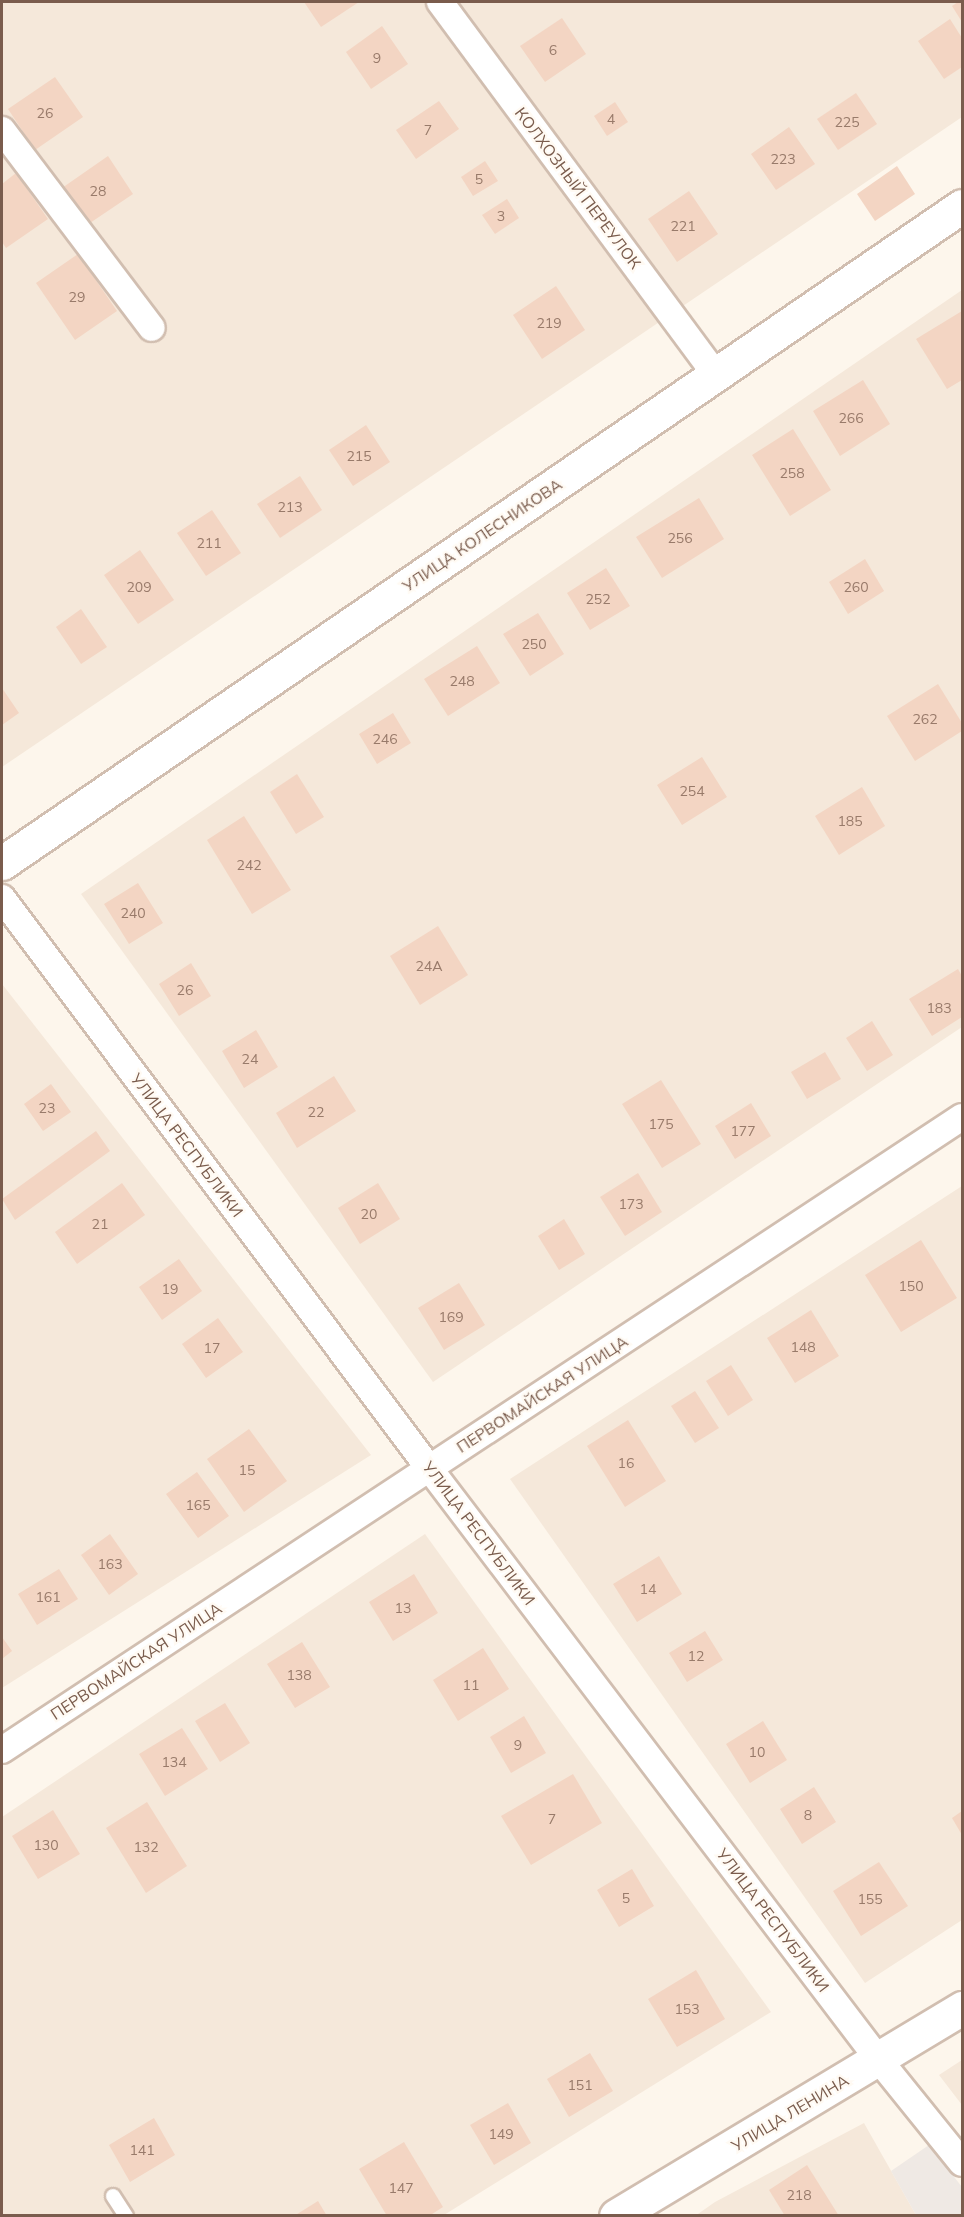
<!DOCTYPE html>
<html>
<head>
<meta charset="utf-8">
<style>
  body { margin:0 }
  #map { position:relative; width:964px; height:2217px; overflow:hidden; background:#fdf6ec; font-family:Mulish,sans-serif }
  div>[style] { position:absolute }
  .residential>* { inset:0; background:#f5e8da }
  .industrial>* { inset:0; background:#efe9e4 }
  .building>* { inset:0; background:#f3d5c3 }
  .roads { filter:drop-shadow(2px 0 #d1beb0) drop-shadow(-2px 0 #d1beb0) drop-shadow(0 2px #d1beb0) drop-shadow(0 -2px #d1beb0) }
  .lane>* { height:14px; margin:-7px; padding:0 7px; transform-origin:7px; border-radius:7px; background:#fff }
  .street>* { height:26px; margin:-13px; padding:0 13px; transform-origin:13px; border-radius:13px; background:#fff }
  .secondary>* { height:33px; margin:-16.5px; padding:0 16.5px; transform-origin:16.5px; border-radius:16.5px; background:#fff }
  span { translate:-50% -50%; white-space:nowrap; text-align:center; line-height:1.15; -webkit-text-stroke:4.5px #fffaf3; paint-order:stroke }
  .number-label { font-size:14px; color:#987a6a }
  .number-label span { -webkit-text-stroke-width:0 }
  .street-label { font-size:16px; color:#7a5c4d }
  .frame { position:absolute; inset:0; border:3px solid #7a5c4d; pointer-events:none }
</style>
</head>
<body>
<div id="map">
  <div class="residential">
    <i style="clip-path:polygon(2px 2px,962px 2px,962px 117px,2px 767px)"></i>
    <i style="clip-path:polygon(962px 290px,962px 1027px,433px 1382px,81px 894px)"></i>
    <i style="clip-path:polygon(2px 984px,371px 1455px,2px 1688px)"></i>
    <i style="clip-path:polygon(962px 1186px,962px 1920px,865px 1983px,510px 1479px)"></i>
    <i style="clip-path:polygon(425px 1534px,771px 2012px,444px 2215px,2px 2216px,2px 1817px)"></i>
    <i style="clip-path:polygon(962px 2060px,962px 2105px,939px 2075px)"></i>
    <i style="clip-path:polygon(864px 2123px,916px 2215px,695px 2216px,715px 2202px)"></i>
  </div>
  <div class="industrial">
    <i style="clip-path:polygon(929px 2145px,962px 2187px,962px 2215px,916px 2215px,891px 2171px)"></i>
  </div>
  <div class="building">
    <i style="clip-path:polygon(304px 2px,359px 2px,321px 27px)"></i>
    <i style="clip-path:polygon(958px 2px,962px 2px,962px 22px,952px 6px)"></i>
    <i style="clip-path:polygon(562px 18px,586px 54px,545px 82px,520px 46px)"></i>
    <i style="clip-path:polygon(950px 19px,962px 38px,962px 67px,944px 79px,918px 41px)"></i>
    <i style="clip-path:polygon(382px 26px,408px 64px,371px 89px,346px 52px)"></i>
    <i style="clip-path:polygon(55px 77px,83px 117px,35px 150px,8px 109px)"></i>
    <i style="clip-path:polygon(856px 93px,877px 124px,838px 150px,817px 119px)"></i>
    <i style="clip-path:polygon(439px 101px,459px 129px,416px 159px,396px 130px)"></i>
    <i style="clip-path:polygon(615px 102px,628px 122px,607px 136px,594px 116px)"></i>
    <i style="clip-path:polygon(789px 127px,815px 164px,776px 190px,751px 154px)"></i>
    <i style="clip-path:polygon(108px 156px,133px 194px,87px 225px,62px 188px)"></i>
    <i style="clip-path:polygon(485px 161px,498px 181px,473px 196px,461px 177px)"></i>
    <i style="clip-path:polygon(897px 166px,915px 194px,875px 221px,857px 194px)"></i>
    <i style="clip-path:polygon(16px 173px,48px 219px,6px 248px,2px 242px,2px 184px)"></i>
    <i style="clip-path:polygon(689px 191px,718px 234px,677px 262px,648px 219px)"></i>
    <i style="clip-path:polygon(507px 199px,519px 218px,495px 234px,482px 215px)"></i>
    <i style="clip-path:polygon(78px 254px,117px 311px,75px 340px,36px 283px)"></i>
    <i style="clip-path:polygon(556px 286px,585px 330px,542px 359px,513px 315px)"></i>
    <i style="clip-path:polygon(962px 311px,962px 380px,947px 389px,916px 339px)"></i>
    <i style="clip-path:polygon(863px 380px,890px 424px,840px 456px,813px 411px)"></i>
    <i style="clip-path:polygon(366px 425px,390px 462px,353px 486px,329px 450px)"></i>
    <i style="clip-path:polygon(793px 429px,831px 490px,790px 516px,752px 455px)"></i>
    <i style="clip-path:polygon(300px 476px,322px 510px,280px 538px,257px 504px)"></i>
    <i style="clip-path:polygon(699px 498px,724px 539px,662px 578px,636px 537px)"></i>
    <i style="clip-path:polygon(212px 510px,241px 553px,206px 576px,177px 533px)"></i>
    <i style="clip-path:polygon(140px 550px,174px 600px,138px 624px,104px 575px)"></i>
    <i style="clip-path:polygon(865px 559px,884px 591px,848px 614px,829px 582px)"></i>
    <i style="clip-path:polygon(606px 568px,630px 606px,590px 630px,567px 593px)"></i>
    <i style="clip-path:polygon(81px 609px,107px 647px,81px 664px,56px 627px)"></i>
    <i style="clip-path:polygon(538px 613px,564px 654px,530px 676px,503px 634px)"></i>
    <i style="clip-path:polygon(477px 646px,500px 683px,448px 716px,424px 679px)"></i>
    <i style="clip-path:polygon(938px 684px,962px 723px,962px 731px,915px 761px,887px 716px)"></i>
    <i style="clip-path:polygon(2px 688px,19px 713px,2px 725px)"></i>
    <i style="clip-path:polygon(393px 713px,411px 743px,377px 764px,359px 734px)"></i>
    <i style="clip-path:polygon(702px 757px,727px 797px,682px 825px,657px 785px)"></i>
    <i style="clip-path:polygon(297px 774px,324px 817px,296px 834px,270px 792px)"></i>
    <i style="clip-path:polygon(862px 787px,885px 826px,839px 855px,815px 816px)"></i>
    <i style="clip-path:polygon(244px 816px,291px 890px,252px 914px,207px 840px)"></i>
    <i style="clip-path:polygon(138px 883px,163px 923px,129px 944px,104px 904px)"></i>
    <i style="clip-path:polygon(438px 926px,468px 975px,420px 1005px,390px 956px)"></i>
    <i style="clip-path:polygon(191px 963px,211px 996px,179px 1016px,159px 984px)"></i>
    <i style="clip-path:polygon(958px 969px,962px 976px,962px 1017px,932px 1036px,909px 999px)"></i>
    <i style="clip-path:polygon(872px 1021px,893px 1055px,867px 1071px,846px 1038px)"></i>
    <i style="clip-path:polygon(256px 1030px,278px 1067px,244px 1088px,222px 1051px)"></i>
    <i style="clip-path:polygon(825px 1052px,841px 1079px,807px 1099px,791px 1072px)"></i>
    <i style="clip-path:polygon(334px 1076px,356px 1111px,297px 1148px,276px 1113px)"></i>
    <i style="clip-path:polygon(661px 1080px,701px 1144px,662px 1168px,622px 1104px)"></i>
    <i style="clip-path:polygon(51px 1084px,71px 1112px,43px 1131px,24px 1104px)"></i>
    <i style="clip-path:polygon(751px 1103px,771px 1136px,735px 1159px,715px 1126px)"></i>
    <i style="clip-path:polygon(96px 1131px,110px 1151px,15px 1220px,2px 1199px)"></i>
    <i style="clip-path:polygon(638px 1173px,662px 1212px,625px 1236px,600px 1197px)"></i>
    <i style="clip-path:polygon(122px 1183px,145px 1215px,77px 1264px,55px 1232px)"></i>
    <i style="clip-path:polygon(378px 1183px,400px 1219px,360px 1244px,338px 1208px)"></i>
    <i style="clip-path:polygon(564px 1219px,585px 1254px,559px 1270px,538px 1236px)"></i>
    <i style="clip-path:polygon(921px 1240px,957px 1298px,901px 1332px,865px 1275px)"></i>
    <i style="clip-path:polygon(179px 1259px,202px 1291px,162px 1320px,139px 1287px)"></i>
    <i style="clip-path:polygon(459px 1283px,485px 1325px,444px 1350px,418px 1308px)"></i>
    <i style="clip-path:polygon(811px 1310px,839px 1356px,795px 1383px,767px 1338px)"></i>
    <i style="clip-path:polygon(218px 1318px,243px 1352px,206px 1378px,182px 1344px)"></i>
    <i style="clip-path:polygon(731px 1365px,753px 1400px,728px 1416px,706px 1381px)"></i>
    <i style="clip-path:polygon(695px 1391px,719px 1428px,695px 1443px,671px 1406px)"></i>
    <i style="clip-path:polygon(628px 1420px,666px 1481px,625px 1507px,587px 1446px)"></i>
    <i style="clip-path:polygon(249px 1429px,287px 1481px,244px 1512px,207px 1459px)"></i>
    <i style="clip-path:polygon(197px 1472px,229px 1516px,198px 1538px,166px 1494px)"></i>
    <i style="clip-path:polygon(110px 1534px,138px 1574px,109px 1595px,81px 1555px)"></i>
    <i style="clip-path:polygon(659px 1556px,682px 1594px,637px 1622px,613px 1584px)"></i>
    <i style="clip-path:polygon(59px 1569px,78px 1599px,37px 1625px,18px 1594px)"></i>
    <i style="clip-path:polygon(414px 1574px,438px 1613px,393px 1641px,369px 1602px)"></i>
    <i style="clip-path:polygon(705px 1631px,723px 1660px,687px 1682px,669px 1653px)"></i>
    <i style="clip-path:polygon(2px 1637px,12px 1651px,2px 1659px)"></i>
    <i style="clip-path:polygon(302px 1642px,330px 1687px,295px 1708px,267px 1664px)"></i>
    <i style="clip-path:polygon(483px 1648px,509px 1689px,458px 1721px,433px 1680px)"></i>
    <i style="clip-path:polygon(225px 1703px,250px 1743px,220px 1762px,195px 1721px)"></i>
    <i style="clip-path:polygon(524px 1716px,546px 1753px,511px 1773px,490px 1737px)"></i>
    <i style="clip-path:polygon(763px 1721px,787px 1760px,750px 1783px,726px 1744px)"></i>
    <i style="clip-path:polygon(182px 1728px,208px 1769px,165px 1796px,139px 1754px)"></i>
    <i style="clip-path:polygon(573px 1774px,602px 1823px,531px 1865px,501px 1816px)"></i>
    <i style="clip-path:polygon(814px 1787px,836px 1822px,802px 1844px,780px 1809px)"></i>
    <i style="clip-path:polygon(147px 1802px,187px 1866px,146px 1893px,106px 1828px)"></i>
    <i style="clip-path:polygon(53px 1810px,80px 1854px,38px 1879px,12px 1836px)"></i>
    <i style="clip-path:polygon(962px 1811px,962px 1835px,952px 1818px)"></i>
    <i style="clip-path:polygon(879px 1862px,908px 1906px,861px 1936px,833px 1891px)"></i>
    <i style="clip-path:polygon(632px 1869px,654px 1906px,619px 1927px,597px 1890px)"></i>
    <i style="clip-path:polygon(696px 1970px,725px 2019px,677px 2047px,648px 1999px)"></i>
    <i style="clip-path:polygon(590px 2053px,613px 2091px,569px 2117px,547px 2079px)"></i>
    <i style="clip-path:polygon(508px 2103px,531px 2143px,494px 2165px,470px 2125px)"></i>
    <i style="clip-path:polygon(154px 2118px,175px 2155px,130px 2182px,109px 2145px)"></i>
    <i style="clip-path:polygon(404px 2142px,443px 2207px,429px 2216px,387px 2216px,359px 2169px)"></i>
    <i style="clip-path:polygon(807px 2165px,829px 2200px,839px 2216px,785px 2216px,769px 2190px)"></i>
    <i style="clip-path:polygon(318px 2201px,327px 2216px,294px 2216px)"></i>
  </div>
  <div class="roads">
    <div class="lane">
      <i style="left:113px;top:2196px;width:24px;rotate:57deg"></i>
    </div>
    <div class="street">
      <i style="left:440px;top:2px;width:464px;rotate:53.5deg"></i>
      <i style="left:2px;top:130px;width:248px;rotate:52.9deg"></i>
      <i style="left:2px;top:898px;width:712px;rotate:53.16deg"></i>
      <i style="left:429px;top:1468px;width:744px;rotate:52.76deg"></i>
      <i style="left:879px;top:2060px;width:132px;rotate:51.1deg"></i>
      <i style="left:2px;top:1750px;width:1150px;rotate:-33.4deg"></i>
    </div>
    <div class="secondary">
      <i style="left:2px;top:863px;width:1163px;rotate:-34.39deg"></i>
      <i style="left:616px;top:2216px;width:404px;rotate:-31deg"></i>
    </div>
  </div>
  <div class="number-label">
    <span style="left:553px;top:50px">6</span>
    <span style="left:377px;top:58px">9</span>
    <span style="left:45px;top:113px">26</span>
    <span style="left:611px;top:119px">4</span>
    <span style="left:847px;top:122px">225</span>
    <span style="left:428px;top:130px">7</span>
    <span style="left:783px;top:159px">223</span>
    <span style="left:479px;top:179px">5</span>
    <span style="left:98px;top:191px">28</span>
    <span style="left:501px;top:216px">3</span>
    <span style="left:683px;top:226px">221</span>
    <span style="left:77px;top:297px">29</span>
    <span style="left:549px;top:323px">219</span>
    <span style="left:851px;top:418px">266</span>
    <span style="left:359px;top:456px">215</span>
    <span style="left:792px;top:473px">258</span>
    <span style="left:290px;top:507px">213</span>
    <span style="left:680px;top:538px">256</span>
    <span style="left:209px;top:543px">211</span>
    <span style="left:139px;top:587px">209</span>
    <span style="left:856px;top:587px">260</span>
    <span style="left:598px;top:599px">252</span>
    <span style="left:534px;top:644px">250</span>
    <span style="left:462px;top:681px">248</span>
    <span style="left:925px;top:719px">262</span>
    <span style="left:385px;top:739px">246</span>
    <span style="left:692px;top:791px">254</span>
    <span style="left:850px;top:821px">185</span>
    <span style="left:249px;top:865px">242</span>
    <span style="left:133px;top:913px">240</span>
    <span style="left:429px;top:966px">24А</span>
    <span style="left:185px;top:990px">26</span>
    <span style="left:939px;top:1008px">183</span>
    <span style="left:250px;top:1059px">24</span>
    <span style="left:47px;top:1108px">23</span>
    <span style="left:316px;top:1112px">22</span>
    <span style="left:661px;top:1124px">175</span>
    <span style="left:743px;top:1131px">177</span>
    <span style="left:631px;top:1204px">173</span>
    <span style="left:369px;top:1214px">20</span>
    <span style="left:100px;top:1224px">21</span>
    <span style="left:911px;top:1286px">150</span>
    <span style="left:170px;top:1289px">19</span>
    <span style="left:451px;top:1317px">169</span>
    <span style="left:803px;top:1347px">148</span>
    <span style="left:212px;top:1348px">17</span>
    <span style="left:626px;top:1463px">16</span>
    <span style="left:247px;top:1470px">15</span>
    <span style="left:198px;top:1505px">165</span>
    <span style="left:110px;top:1564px">163</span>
    <span style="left:648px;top:1589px">14</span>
    <span style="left:48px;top:1597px">161</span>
    <span style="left:403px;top:1608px">13</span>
    <span style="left:696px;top:1656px">12</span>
    <span style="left:299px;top:1675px">138</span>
    <span style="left:471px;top:1685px">11</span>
    <span style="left:518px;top:1745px">9</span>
    <span style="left:757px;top:1752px">10</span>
    <span style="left:174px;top:1762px">134</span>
    <span style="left:808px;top:1815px">8</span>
    <span style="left:552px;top:1819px">7</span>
    <span style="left:46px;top:1845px">130</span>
    <span style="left:146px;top:1847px">132</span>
    <span style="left:626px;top:1898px">5</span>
    <span style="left:870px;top:1899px">155</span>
    <span style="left:687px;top:2009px">153</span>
    <span style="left:580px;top:2085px">151</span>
    <span style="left:501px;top:2134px">149</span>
    <span style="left:142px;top:2150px">141</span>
    <span style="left:401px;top:2188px">147</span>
    <span style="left:799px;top:2195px">218</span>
  </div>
  <div class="street-label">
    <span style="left:578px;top:188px;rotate:53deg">КОЛХОЗНЫЙ ПЕРЕУЛОК</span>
    <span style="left:482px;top:535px;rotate:-34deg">УЛИЦА КОЛЕСНИКОВА</span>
    <span style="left:187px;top:1145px;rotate:53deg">УЛИЦА РЕСПУБЛИКИ</span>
    <span style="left:542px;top:1394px;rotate:-33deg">ПЕРВОМАЙСКАЯ УЛИЦА</span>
    <span style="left:479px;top:1533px;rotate:53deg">УЛИЦА РЕСПУБЛИКИ</span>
    <span style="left:136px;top:1661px;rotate:-33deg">ПЕРВОМАЙСКАЯ УЛИЦА</span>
    <span style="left:773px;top:1920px;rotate:53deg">УЛИЦА РЕСПУБЛИКИ</span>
    <span style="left:790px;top:2113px;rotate:-31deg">УЛИЦА ЛЕНИНА</span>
  </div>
  <div class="frame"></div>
</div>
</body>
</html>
